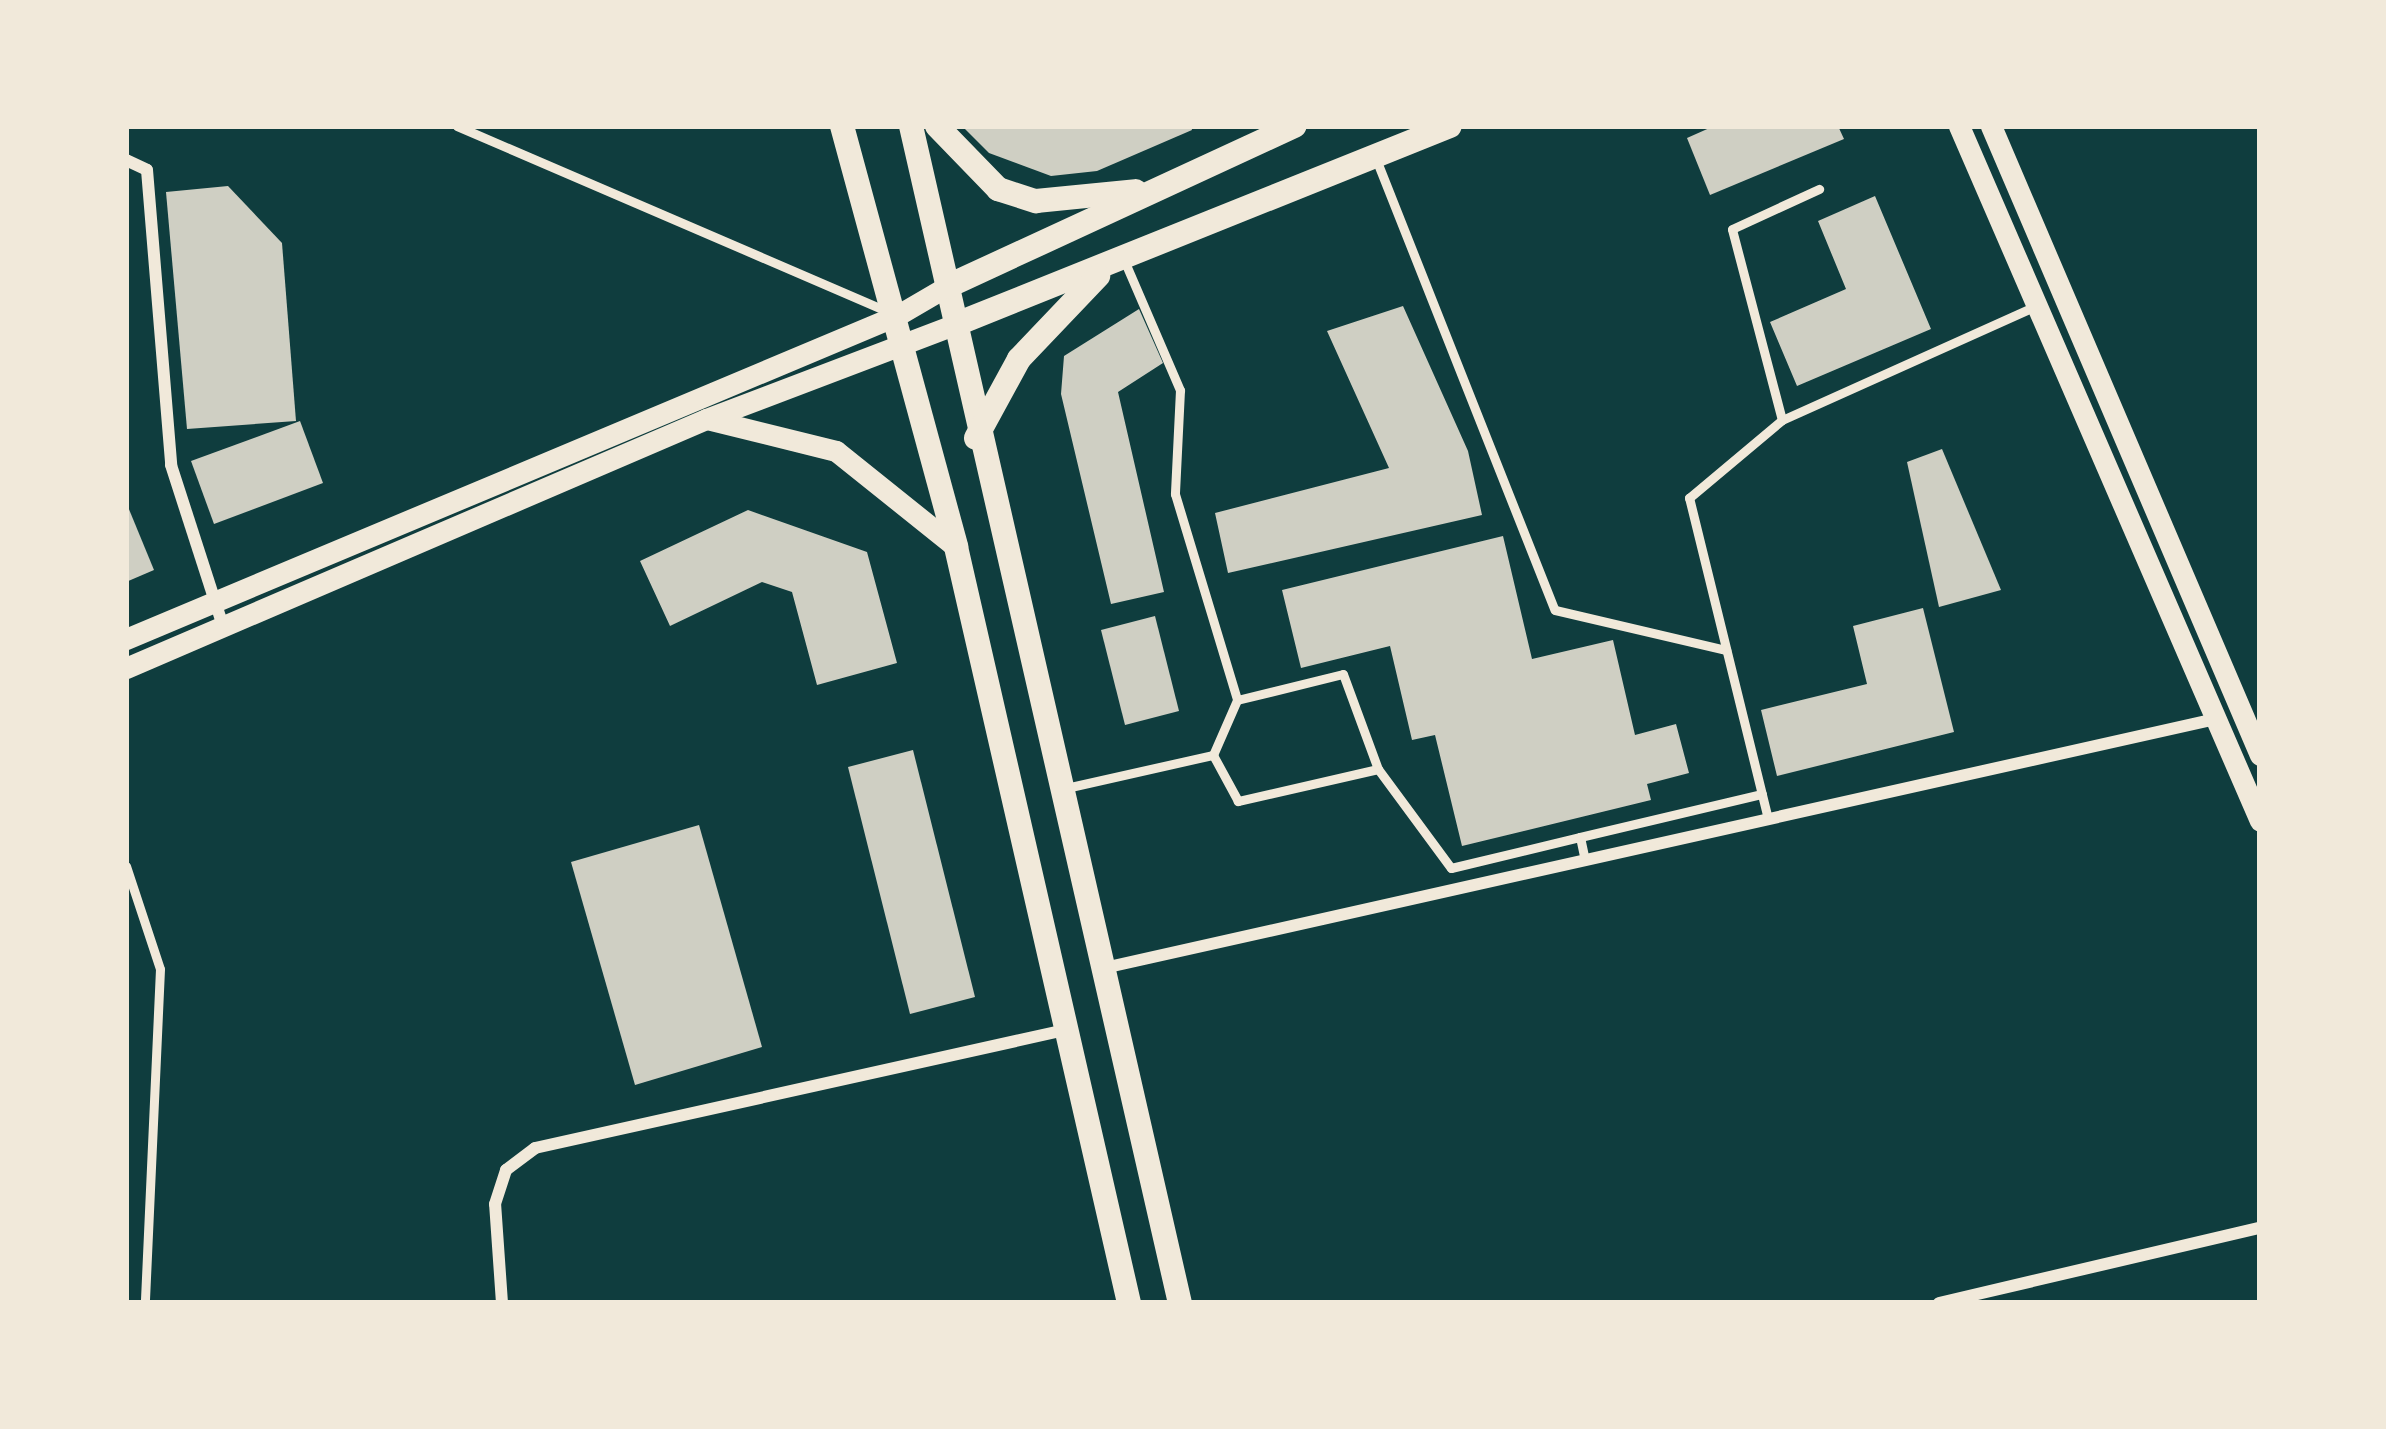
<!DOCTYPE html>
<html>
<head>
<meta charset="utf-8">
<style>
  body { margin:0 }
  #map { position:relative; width:2386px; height:1429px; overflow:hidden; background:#0f3d3e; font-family:"Crimson Pro",serif }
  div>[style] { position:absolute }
  .building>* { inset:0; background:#cfcfc3 }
  .service>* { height:9px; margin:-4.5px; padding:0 4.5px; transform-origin:4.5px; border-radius:4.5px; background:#f1e9da }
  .minor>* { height:12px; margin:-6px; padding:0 6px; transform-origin:6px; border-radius:6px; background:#f1e9da }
  .tertiary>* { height:21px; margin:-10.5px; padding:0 10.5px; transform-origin:10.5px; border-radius:10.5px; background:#f1e9da }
  .secondary>* { height:24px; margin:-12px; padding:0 12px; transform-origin:12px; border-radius:12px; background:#f1e9da }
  span { translate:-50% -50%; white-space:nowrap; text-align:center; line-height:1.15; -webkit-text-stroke:10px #f1e9da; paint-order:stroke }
  .frame { position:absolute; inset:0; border:129px solid #f1e9da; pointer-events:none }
</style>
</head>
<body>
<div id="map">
  <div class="building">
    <i style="clip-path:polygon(962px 126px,1191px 126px,1192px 130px,1097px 171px,1051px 176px,989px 153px)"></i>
    <i style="clip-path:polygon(1714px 126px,1838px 126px,1844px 139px,1710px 195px,1687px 138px)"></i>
    <i style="clip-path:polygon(228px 186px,282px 243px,296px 421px,187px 429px,166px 192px)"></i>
    <i style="clip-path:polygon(1875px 196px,1931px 329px,1797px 386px,1770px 322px,1846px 289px,1818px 221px)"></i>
    <i style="clip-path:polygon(1403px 306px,1468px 451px,1482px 515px,1228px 573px,1215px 513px,1389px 468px,1327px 331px)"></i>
    <i style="clip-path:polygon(1139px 309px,1163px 363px,1118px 392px,1164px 592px,1111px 604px,1061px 394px,1064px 356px)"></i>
    <i style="clip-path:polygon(300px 421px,323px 483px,214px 524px,191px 461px)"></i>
    <i style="clip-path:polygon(1942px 449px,2001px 590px,1939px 607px,1907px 462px)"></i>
    <i style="clip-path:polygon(126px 502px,154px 570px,126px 582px)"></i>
    <i style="clip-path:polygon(748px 510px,867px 552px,897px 663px,817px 685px,792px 592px,762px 582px,670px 626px,640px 561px)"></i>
    <i style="clip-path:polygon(1503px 536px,1532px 659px,1613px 640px,1635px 735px,1676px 724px,1689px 773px,1647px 784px,1651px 800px,1462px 846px,1435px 735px,1412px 740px,1390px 646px,1301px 668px,1282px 590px)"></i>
    <i style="clip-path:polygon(1923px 608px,1954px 732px,1777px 776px,1761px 710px,1867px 684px,1853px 626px)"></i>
    <i style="clip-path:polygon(1155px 616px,1179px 711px,1125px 725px,1101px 630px)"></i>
    <i style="clip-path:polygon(913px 750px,975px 997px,910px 1014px,848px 767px)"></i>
    <i style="clip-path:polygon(699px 825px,762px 1047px,635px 1085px,571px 862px)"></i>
  </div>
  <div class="service">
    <i style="left:457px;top:126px;width:468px;rotate:23.3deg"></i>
    <i style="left:1376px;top:159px;width:485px;rotate:68.4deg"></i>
    <i style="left:1555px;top:610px;width:176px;rotate:13.2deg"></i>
    <i style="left:1124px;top:260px;width:142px;rotate:66.7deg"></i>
    <i style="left:1180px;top:390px;width:104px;rotate:92.8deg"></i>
    <i style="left:1175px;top:494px;width:215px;rotate:73.2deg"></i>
    <i style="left:1782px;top:420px;width:197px;rotate:-104.7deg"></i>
    <i style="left:1732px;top:229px;width:96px;rotate:-24.7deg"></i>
    <i style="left:1378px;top:769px;width:144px;rotate:167.1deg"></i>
    <i style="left:1238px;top:801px;width:52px;rotate:-118.5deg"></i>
    <i style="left:1213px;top:755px;width:60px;rotate:-66.4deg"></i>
    <i style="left:1237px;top:700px;width:109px;rotate:-13.8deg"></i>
    <i style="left:1343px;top:674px;width:101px;rotate:69.8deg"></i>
    <i style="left:1378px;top:769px;width:123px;rotate:53.6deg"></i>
    <i style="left:1451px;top:868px;width:133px;rotate:-13.5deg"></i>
    <i style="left:1580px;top:837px;width:24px;rotate:78deg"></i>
    <i style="left:1066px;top:788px;width:151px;rotate:-12.7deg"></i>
    <i style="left:1768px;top:819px;width:331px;rotate:-103.8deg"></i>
    <i style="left:1689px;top:498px;width:121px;rotate:-40deg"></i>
    <i style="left:1782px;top:420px;width:278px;rotate:-24.2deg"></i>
    <i style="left:1580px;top:837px;width:187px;rotate:-13.3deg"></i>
    <i style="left:126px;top:866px;width:108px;rotate:71.7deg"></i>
    <i style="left:160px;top:969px;width:334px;rotate:92.6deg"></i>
  </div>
  <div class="minor">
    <i style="left:126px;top:160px;width:23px;rotate:25deg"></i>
    <i style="left:147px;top:170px;width:296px;rotate:85.3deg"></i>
    <i style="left:171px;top:465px;width:169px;rotate:72.1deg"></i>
    <i style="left:1104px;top:968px;width:1134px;rotate:-12.63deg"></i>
    <i style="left:502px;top:1303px;width:99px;rotate:-94deg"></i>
    <i style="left:495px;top:1204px;width:36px;rotate:-72deg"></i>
    <i style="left:506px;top:1170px;width:36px;rotate:-37deg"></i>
    <i style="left:535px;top:1148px;width:543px;rotate:-12.55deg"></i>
    <i style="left:1939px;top:1303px;width:330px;rotate:-13.2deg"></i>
  </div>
  <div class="tertiary">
    <i style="left:1959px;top:126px;width:757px;rotate:66.58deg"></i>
    <i style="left:1991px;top:126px;width:684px;rotate:66.85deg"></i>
    <i style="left:707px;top:419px;width:133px;rotate:13.9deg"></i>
    <i style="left:836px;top:451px;width:154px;rotate:38.7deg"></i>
    <i style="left:126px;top:639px;width:837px;rotate:-22.77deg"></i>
    <i style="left:898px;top:315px;width:56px;rotate:-30.3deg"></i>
    <i style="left:126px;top:668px;width:631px;rotate:-23.23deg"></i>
    <i style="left:706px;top:419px;width:265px;rotate:-20.8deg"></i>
  </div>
  <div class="secondary">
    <i style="left:842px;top:126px;width:436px;rotate:74.8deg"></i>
    <i style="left:956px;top:547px;width:776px;rotate:77.11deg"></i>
    <i style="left:911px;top:126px;width:1207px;rotate:77.13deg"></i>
    <i style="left:937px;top:126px;width:88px;rotate:45.9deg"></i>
    <i style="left:998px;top:189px;width:40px;rotate:18deg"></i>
    <i style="left:1036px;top:201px;width:100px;rotate:-5.7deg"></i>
    <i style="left:946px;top:287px;width:384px;rotate:-24.8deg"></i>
    <i style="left:954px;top:325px;width:534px;rotate:-21.86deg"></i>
    <i style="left:976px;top:438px;width:90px;rotate:-61.4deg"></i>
    <i style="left:1019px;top:359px;width:115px;rotate:-46.4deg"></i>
  </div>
  <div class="frame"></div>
</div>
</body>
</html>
